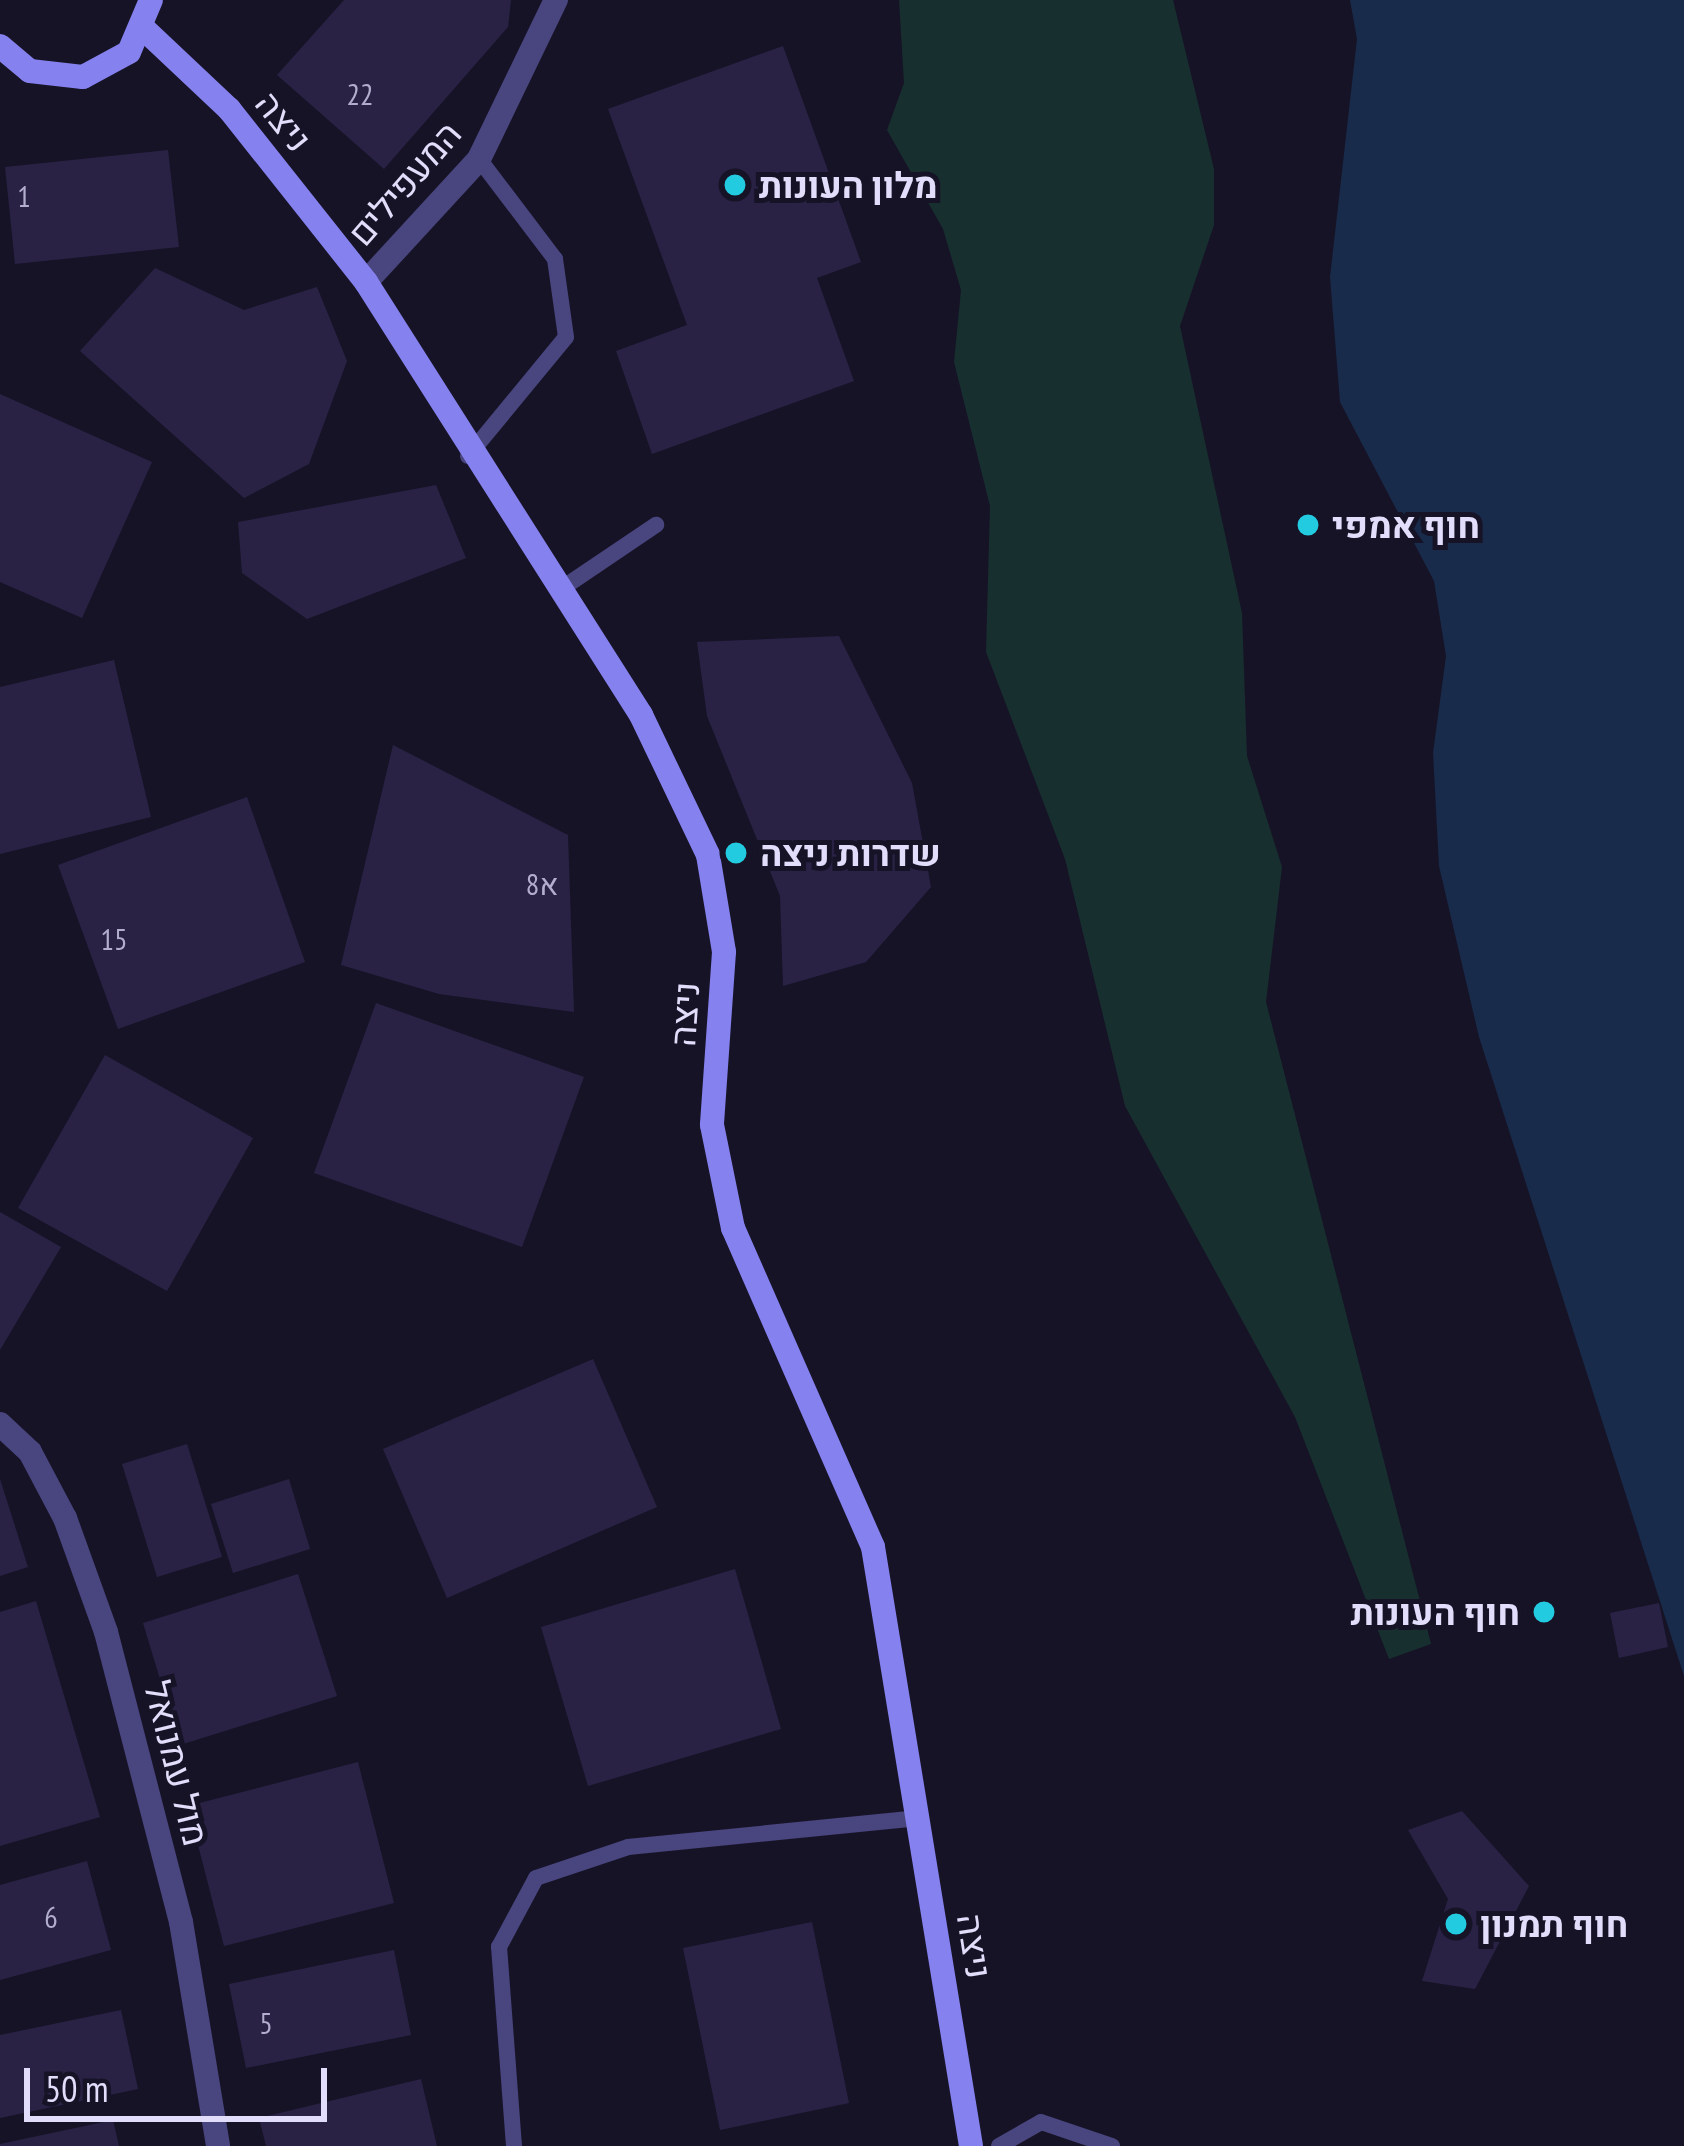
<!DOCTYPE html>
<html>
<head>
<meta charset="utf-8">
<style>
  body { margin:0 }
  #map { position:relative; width:1684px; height:2146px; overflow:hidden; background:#171326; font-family:"PT Sans Narrow",Heebo,sans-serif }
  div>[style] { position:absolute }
  .green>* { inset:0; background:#172f2f }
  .water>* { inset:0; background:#182b4a }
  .building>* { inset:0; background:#292245 }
  .lane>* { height:16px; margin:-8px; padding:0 8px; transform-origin:8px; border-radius:8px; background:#48457f }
  .street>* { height:24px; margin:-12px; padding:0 12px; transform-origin:12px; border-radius:12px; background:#48457f }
  .secondary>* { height:24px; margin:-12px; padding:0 12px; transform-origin:12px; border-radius:12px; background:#8581ee }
  .dots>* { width:33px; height:33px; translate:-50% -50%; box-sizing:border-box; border:6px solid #171326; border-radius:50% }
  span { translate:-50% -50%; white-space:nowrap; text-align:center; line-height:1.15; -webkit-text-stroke:10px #171326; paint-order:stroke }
  .number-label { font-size:30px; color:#b3aecd }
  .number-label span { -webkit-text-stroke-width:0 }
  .street-label { font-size:36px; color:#e1ddfa }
  .poi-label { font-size:36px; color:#e1ddfa; font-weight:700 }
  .left { translate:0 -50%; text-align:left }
  .right { translate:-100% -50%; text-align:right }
  .scale { position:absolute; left:24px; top:2068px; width:303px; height:54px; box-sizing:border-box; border:6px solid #e1ddfa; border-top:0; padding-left:15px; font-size:36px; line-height:42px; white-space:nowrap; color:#e1ddfa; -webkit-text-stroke:9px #171326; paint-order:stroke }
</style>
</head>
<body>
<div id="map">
  <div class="green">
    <i style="clip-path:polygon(899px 0,1173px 0,1214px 169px,1214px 225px,1180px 326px,1242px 613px,1247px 756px,1282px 867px,1266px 1002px,1431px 1644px,1389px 1659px,1295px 1417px,1125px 1106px,1065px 859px,986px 652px,990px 506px,954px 362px,961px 290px,943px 229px,887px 130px,904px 83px)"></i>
  </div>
  <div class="water">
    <i style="clip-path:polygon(1350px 0,1684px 0,1684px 1676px,1479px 1037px,1439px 866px,1433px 753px,1446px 656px,1434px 581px,1340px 402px,1330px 277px,1357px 39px)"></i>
  </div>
  <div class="building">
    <i style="clip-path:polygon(344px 0,511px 0,508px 27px,384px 169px,277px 75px)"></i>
    <i style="clip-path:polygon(783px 46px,861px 262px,817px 278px,854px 381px,652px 454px,616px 351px,687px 325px,608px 109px)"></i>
    <i style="clip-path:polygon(168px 150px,179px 247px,15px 264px,5px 167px)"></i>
    <i style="clip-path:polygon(155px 268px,244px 310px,317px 287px,347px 361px,309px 464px,244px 498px,80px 351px)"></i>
    <i style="clip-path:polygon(0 394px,152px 462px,82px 618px,0 582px)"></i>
    <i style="clip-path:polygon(436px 485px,466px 558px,307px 619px,242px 573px,238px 522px)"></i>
    <i style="clip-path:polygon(839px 636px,912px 783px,931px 887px,866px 962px,783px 986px,780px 896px,707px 716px,697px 642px)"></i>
    <i style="clip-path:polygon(114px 660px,151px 817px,0 854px,0 687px)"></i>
    <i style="clip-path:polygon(393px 745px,568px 835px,574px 1012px,439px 994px,341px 965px)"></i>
    <i style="clip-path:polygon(247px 797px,305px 962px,118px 1029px,58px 865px)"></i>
    <i style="clip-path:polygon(376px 1003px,584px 1077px,522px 1247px,314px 1173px)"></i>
    <i style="clip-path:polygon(105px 1055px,253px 1138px,167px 1291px,18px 1208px)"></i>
    <i style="clip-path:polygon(0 1212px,61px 1247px,0 1350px)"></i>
    <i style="clip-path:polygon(593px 1359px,657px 1507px,447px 1598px,383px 1449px)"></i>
    <i style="clip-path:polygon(187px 1444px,222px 1557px,157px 1577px,122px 1464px)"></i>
    <i style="clip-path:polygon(0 1479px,28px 1567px,0 1576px)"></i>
    <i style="clip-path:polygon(289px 1479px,310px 1549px,233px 1573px,211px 1504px)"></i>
    <i style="clip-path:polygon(735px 1569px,781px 1729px,588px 1786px,541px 1627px)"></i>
    <i style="clip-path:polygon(298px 1574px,337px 1696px,180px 1745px,143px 1623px)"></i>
    <i style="clip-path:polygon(36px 1601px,100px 1817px,0 1846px,0 1612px)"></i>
    <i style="clip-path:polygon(1659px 1603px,1668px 1647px,1619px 1658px,1610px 1613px)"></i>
    <i style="clip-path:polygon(358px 1762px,394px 1903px,224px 1946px,188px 1806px)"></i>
    <i style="clip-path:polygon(1462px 1811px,1529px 1886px,1475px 1989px,1422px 1981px,1448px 1899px,1408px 1830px)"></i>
    <i style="clip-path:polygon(87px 1861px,111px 1950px,0 1980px,0 1885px)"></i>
    <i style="clip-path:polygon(812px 1922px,849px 2103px,720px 2130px,683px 1948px)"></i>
    <i style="clip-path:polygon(394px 1950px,411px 2035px,246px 2068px,229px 1984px)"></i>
    <i style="clip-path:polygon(121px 2010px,138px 2089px,0 2118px,0 2035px)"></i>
    <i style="clip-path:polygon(421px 2079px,437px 2146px,266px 2146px,259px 2118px)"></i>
    <i style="clip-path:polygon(113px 2120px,119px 2146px,0 2146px,0 2144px)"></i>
  </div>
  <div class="lane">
    <i style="left:468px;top:456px;width:154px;rotate:-50.5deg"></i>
    <i style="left:566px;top:337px;width:79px;rotate:-98deg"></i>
    <i style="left:555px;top:259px;width:126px;rotate:-127.2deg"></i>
    <i style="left:561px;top:589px;width:115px;rotate:-34deg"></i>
    <i style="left:514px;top:2146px;width:200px;rotate:-94.3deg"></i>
    <i style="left:499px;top:1947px;width:78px;rotate:-61.8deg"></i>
    <i style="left:536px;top:1878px;width:97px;rotate:-18.6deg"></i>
    <i style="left:628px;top:1847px;width:290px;rotate:-5.7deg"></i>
    <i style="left:999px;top:2146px;width:48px;rotate:-29.7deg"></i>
    <i style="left:1041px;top:2122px;width:75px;rotate:18.7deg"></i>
  </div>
  <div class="street">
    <i style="left:366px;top:282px;width:167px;rotate:-47.4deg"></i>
    <i style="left:479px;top:159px;width:177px;rotate:-64.2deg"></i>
    <i style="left:0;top:1424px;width:41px;rotate:43deg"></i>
    <i style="left:30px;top:1452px;width:75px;rotate:62.1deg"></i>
    <i style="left:65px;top:1518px;width:121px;rotate:70.2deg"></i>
    <i style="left:106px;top:1632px;width:300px;rotate:75.5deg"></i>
    <i style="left:181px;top:1922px;width:227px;rotate:80.6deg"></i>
  </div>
  <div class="secondary">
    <i style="left:144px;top:29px;width:117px;rotate:43.3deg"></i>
    <i style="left:229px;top:109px;width:221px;rotate:51.6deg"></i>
    <i style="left:366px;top:282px;width:513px;rotate:57.58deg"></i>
    <i style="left:641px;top:715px;width:155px;rotate:64.4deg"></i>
    <i style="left:708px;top:855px;width:98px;rotate:80.6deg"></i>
    <i style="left:724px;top:952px;width:173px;rotate:94deg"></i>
    <i style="left:712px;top:1125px;width:105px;rotate:78.5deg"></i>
    <i style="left:733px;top:1228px;width:348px;rotate:66.3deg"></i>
    <i style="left:873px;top:1547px;width:607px;rotate:80.71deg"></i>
    <i style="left:0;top:46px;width:39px;rotate:40deg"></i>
    <i style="left:30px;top:71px;width:53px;rotate:6.5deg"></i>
    <i style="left:83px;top:77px;width:52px;rotate:-28.5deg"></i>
    <i style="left:129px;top:52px;width:56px;rotate:-67.1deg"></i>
  </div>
  <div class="dots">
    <i style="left:735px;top:185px;background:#23cbe1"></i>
    <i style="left:1308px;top:525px;background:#23cbe1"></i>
    <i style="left:736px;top:853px;background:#23cbe1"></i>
    <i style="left:1544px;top:1612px;background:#23cbe1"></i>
    <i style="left:1456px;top:1924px;background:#23cbe1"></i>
  </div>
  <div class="number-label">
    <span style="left:360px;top:94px">22</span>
    <span style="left:24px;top:196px">1</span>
    <span style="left:542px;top:884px">8א</span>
    <span style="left:114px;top:939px">15</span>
    <span style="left:51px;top:1917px">6</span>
    <span style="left:266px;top:2023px">5</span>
  </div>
  <div class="street-label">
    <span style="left:284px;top:121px;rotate:51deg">ניצה</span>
    <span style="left:404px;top:183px;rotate:-49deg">המעפילים</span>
    <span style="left:684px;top:1014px;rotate:-86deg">ניצה</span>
    <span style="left:177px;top:1763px;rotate:76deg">מול עמנואל</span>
    <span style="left:975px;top:1946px;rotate:81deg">ניצה</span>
  </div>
  <div class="poi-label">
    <span class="left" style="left:759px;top:185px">מלון העונות</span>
    <span class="left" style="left:1332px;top:525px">חוף אמפי</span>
    <span class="left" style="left:760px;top:853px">שדרות ניצה</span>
    <span class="right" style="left:1520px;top:1612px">חוף העונות</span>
    <span class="left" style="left:1480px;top:1924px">חוף תמנון</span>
  </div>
  <div class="scale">50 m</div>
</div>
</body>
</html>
